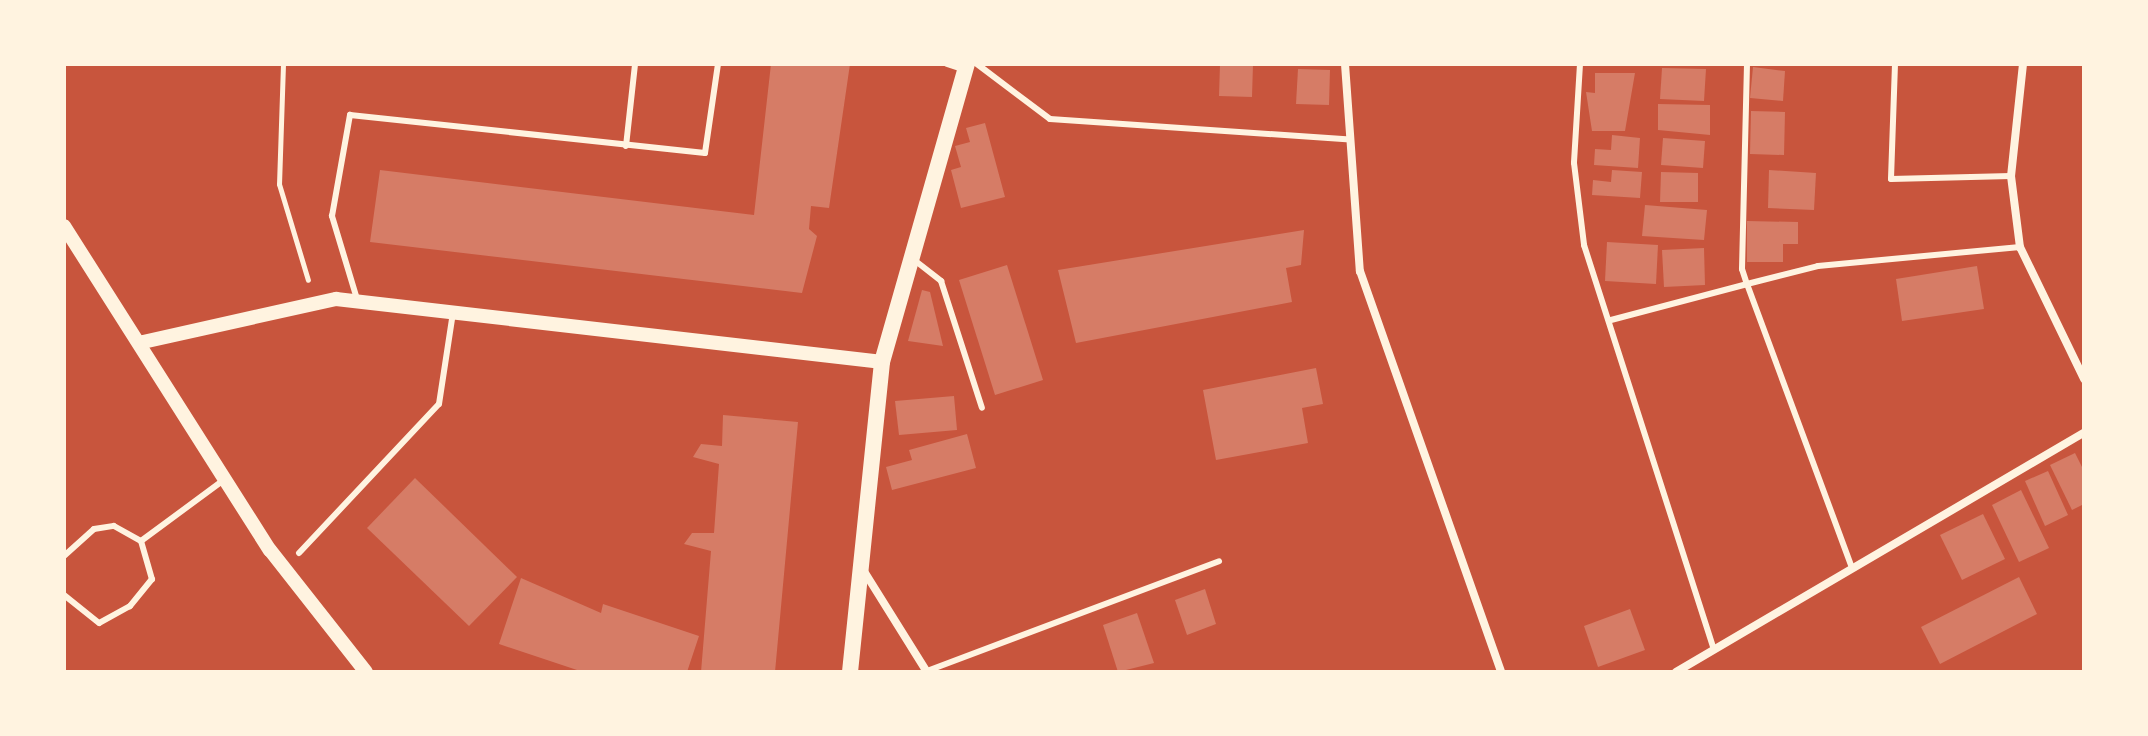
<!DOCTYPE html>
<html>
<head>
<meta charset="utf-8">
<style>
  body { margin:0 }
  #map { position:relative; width:2148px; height:736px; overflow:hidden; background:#c8553d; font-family:"Noto Sans",sans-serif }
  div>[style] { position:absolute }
  .building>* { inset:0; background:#d67c66 }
  .path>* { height:5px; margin:-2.5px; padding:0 2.5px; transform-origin:2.5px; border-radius:2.5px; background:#fff3e0 }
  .service>* { height:6px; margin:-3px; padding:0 3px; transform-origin:3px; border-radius:3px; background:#fff3e0 }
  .minor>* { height:8px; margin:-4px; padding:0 4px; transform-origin:4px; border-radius:4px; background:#fff3e0 }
  .tertiary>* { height:14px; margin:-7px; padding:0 7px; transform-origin:7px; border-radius:7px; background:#fff3e0 }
  .secondary>* { height:16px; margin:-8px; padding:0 8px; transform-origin:8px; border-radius:8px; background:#fff3e0 }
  span { translate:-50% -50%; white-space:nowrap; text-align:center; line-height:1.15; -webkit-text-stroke:6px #fff3e0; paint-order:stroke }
  .frame { position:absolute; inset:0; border:66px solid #fff3e0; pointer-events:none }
</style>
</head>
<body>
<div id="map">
  <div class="building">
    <i style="clip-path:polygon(771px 64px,850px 64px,829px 208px,811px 206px,809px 229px,817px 236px,802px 293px,370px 242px,380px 170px,754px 215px)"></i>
    <i style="clip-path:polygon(1220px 64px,1253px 64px,1252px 97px,1219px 96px)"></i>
    <i style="clip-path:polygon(1753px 67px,1785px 71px,1783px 101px,1750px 98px)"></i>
    <i style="clip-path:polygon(1662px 68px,1706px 69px,1704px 101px,1660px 99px)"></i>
    <i style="clip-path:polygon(1298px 69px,1330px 70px,1329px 105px,1296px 104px)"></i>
    <i style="clip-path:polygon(1595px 73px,1635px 73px,1625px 131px,1592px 131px,1586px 92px,1595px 93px)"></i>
    <i style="clip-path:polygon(1658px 104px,1710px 105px,1710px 135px,1658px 130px)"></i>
    <i style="clip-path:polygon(1751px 111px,1785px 112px,1784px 155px,1750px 154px)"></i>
    <i style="clip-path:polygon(985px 123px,1005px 197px,961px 208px,951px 170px,961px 167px,955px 146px,970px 142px,966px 128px)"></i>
    <i style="clip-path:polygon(1612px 135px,1640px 138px,1638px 168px,1594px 165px,1595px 149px,1611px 150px)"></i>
    <i style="clip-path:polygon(1663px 138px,1705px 141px,1703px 168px,1661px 165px)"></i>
    <i style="clip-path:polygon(1612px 170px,1642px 172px,1640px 198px,1592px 195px,1593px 180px,1611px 182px)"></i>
    <i style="clip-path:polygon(1769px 170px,1816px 173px,1814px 210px,1768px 208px)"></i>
    <i style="clip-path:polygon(1661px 172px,1698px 173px,1698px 202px,1660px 202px)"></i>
    <i style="clip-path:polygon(1645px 205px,1707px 210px,1704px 240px,1642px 236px)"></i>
    <i style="clip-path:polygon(1747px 221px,1798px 222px,1798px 244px,1783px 244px,1783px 262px,1747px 262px)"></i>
    <i style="clip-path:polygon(1304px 230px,1301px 265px,1286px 268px,1292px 302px,1076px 343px,1058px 270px)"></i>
    <i style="clip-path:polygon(1607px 242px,1658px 245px,1656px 284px,1605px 281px)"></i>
    <i style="clip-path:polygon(1704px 248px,1705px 285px,1664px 287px,1662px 250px)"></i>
    <i style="clip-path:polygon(1007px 265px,1043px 380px,995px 395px,959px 280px)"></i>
    <i style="clip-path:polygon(1977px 266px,1984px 309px,1902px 321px,1896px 279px)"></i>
    <i style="clip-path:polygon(922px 290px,930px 292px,943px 346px,908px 341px)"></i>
    <i style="clip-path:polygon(1316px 368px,1323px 404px,1302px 408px,1308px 443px,1216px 460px,1203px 390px)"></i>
    <i style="clip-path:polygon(954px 396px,957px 430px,899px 435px,895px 401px)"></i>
    <i style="clip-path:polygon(723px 415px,798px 422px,775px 672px,701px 672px,711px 551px,684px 544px,692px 533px,714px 533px,719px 464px,693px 457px,701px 444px,722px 446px)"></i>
    <i style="clip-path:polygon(967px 434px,976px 468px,892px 490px,886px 467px,912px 460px,909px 450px)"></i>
    <i style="clip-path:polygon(2075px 453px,2084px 471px,2084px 504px,2072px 510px,2050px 465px)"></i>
    <i style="clip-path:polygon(2048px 471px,2068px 515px,2045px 526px,2025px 481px)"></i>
    <i style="clip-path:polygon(415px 478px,517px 577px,469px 626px,367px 528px)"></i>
    <i style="clip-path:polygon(2021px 490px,2049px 548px,2019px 562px,1992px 505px)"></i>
    <i style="clip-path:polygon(1983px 514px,2005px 559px,1962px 580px,1940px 535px)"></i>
    <i style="clip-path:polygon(2019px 577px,2037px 614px,1940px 664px,1921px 627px)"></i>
    <i style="clip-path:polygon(521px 578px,601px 613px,603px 604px,699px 636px,687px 672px,583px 672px,499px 644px)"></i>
    <i style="clip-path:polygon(1205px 589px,1216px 624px,1187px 635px,1175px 600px)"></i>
    <i style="clip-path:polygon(1630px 609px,1645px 650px,1598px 667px,1584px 626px)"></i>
    <i style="clip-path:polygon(1137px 613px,1154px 663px,1118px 672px,1103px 625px)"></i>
  </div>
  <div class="path">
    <i style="left:283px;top:64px;width:120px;rotate:91.9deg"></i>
    <i style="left:279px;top:184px;width:100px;rotate:73.2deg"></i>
  </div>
  <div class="service">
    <i style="left:947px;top:64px;width:16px;rotate:18deg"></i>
    <i style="left:977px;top:64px;width:91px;rotate:37deg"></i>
    <i style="left:1050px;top:119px;width:297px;rotate:3.9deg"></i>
    <i style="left:1580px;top:64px;width:99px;rotate:93.5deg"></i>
    <i style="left:1574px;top:163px;width:83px;rotate:83deg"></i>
    <i style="left:1584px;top:245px;width:425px;rotate:72.2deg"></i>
    <i style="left:1747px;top:64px;width:205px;rotate:91.4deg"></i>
    <i style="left:1742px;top:269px;width:16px;rotate:72deg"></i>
    <i style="left:1747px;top:284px;width:73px;rotate:-14.2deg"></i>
    <i style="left:1818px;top:266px;width:203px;rotate:-5.4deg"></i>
    <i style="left:1895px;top:64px;width:115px;rotate:92deg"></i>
    <i style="left:1891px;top:179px;width:120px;rotate:-1.4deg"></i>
    <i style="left:626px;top:146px;width:82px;rotate:-83.7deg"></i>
    <i style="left:913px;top:259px;width:36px;rotate:38deg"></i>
    <i style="left:941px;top:281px;width:133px;rotate:72.1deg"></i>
    <i style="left:357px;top:299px;width:87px;rotate:-106.8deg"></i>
    <i style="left:332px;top:216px;width:103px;rotate:-79.9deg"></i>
    <i style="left:350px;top:115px;width:357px;rotate:6.1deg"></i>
    <i style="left:705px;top:153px;width:90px;rotate:-81.7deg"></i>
    <i style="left:1611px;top:320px;width:141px;rotate:-14.8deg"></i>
    <i style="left:1747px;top:284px;width:303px;rotate:69.7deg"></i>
    <i style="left:141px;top:541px;width:104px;rotate:-36.4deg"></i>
    <i style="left:299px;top:553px;width:204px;rotate:-46.8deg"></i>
    <i style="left:439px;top:404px;width:92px;rotate:-81.3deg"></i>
    <i style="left:64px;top:556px;width:40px;rotate:-42deg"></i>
    <i style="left:94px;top:529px;width:20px;rotate:-9deg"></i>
    <i style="left:114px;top:526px;width:31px;rotate:29deg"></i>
    <i style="left:141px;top:541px;width:40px;rotate:74deg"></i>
    <i style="left:152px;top:579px;width:35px;rotate:129deg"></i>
    <i style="left:130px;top:606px;width:35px;rotate:151deg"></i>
    <i style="left:99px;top:623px;width:45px;rotate:-141.3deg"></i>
    <i style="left:927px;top:671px;width:312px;rotate:-20.6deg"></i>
  </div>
  <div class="minor">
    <i style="left:1345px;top:64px;width:208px;rotate:85.9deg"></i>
    <i style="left:1360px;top:271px;width:425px;rotate:70.6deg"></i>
    <i style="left:2023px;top:64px;width:113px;rotate:96.1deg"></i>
    <i style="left:2011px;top:176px;width:72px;rotate:82.8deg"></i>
    <i style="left:2020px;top:247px;width:147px;rotate:64.1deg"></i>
    <i style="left:862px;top:568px;width:123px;rotate:58deg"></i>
    <i style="left:1676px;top:672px;width:473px;rotate:-30.4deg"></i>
  </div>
  <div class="tertiary">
    <i style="left:64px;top:226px;width:384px;rotate:57.6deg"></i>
    <i style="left:270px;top:550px;width:155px;rotate:51.8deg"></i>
    <i style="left:143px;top:342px;width:198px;rotate:-12.6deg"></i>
    <i style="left:336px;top:299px;width:550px;rotate:6.58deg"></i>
  </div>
  <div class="secondary">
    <i style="left:850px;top:672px;width:312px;rotate:-84.1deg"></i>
    <i style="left:882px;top:362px;width:310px;rotate:-74.1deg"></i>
  </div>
  <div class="frame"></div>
</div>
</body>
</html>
